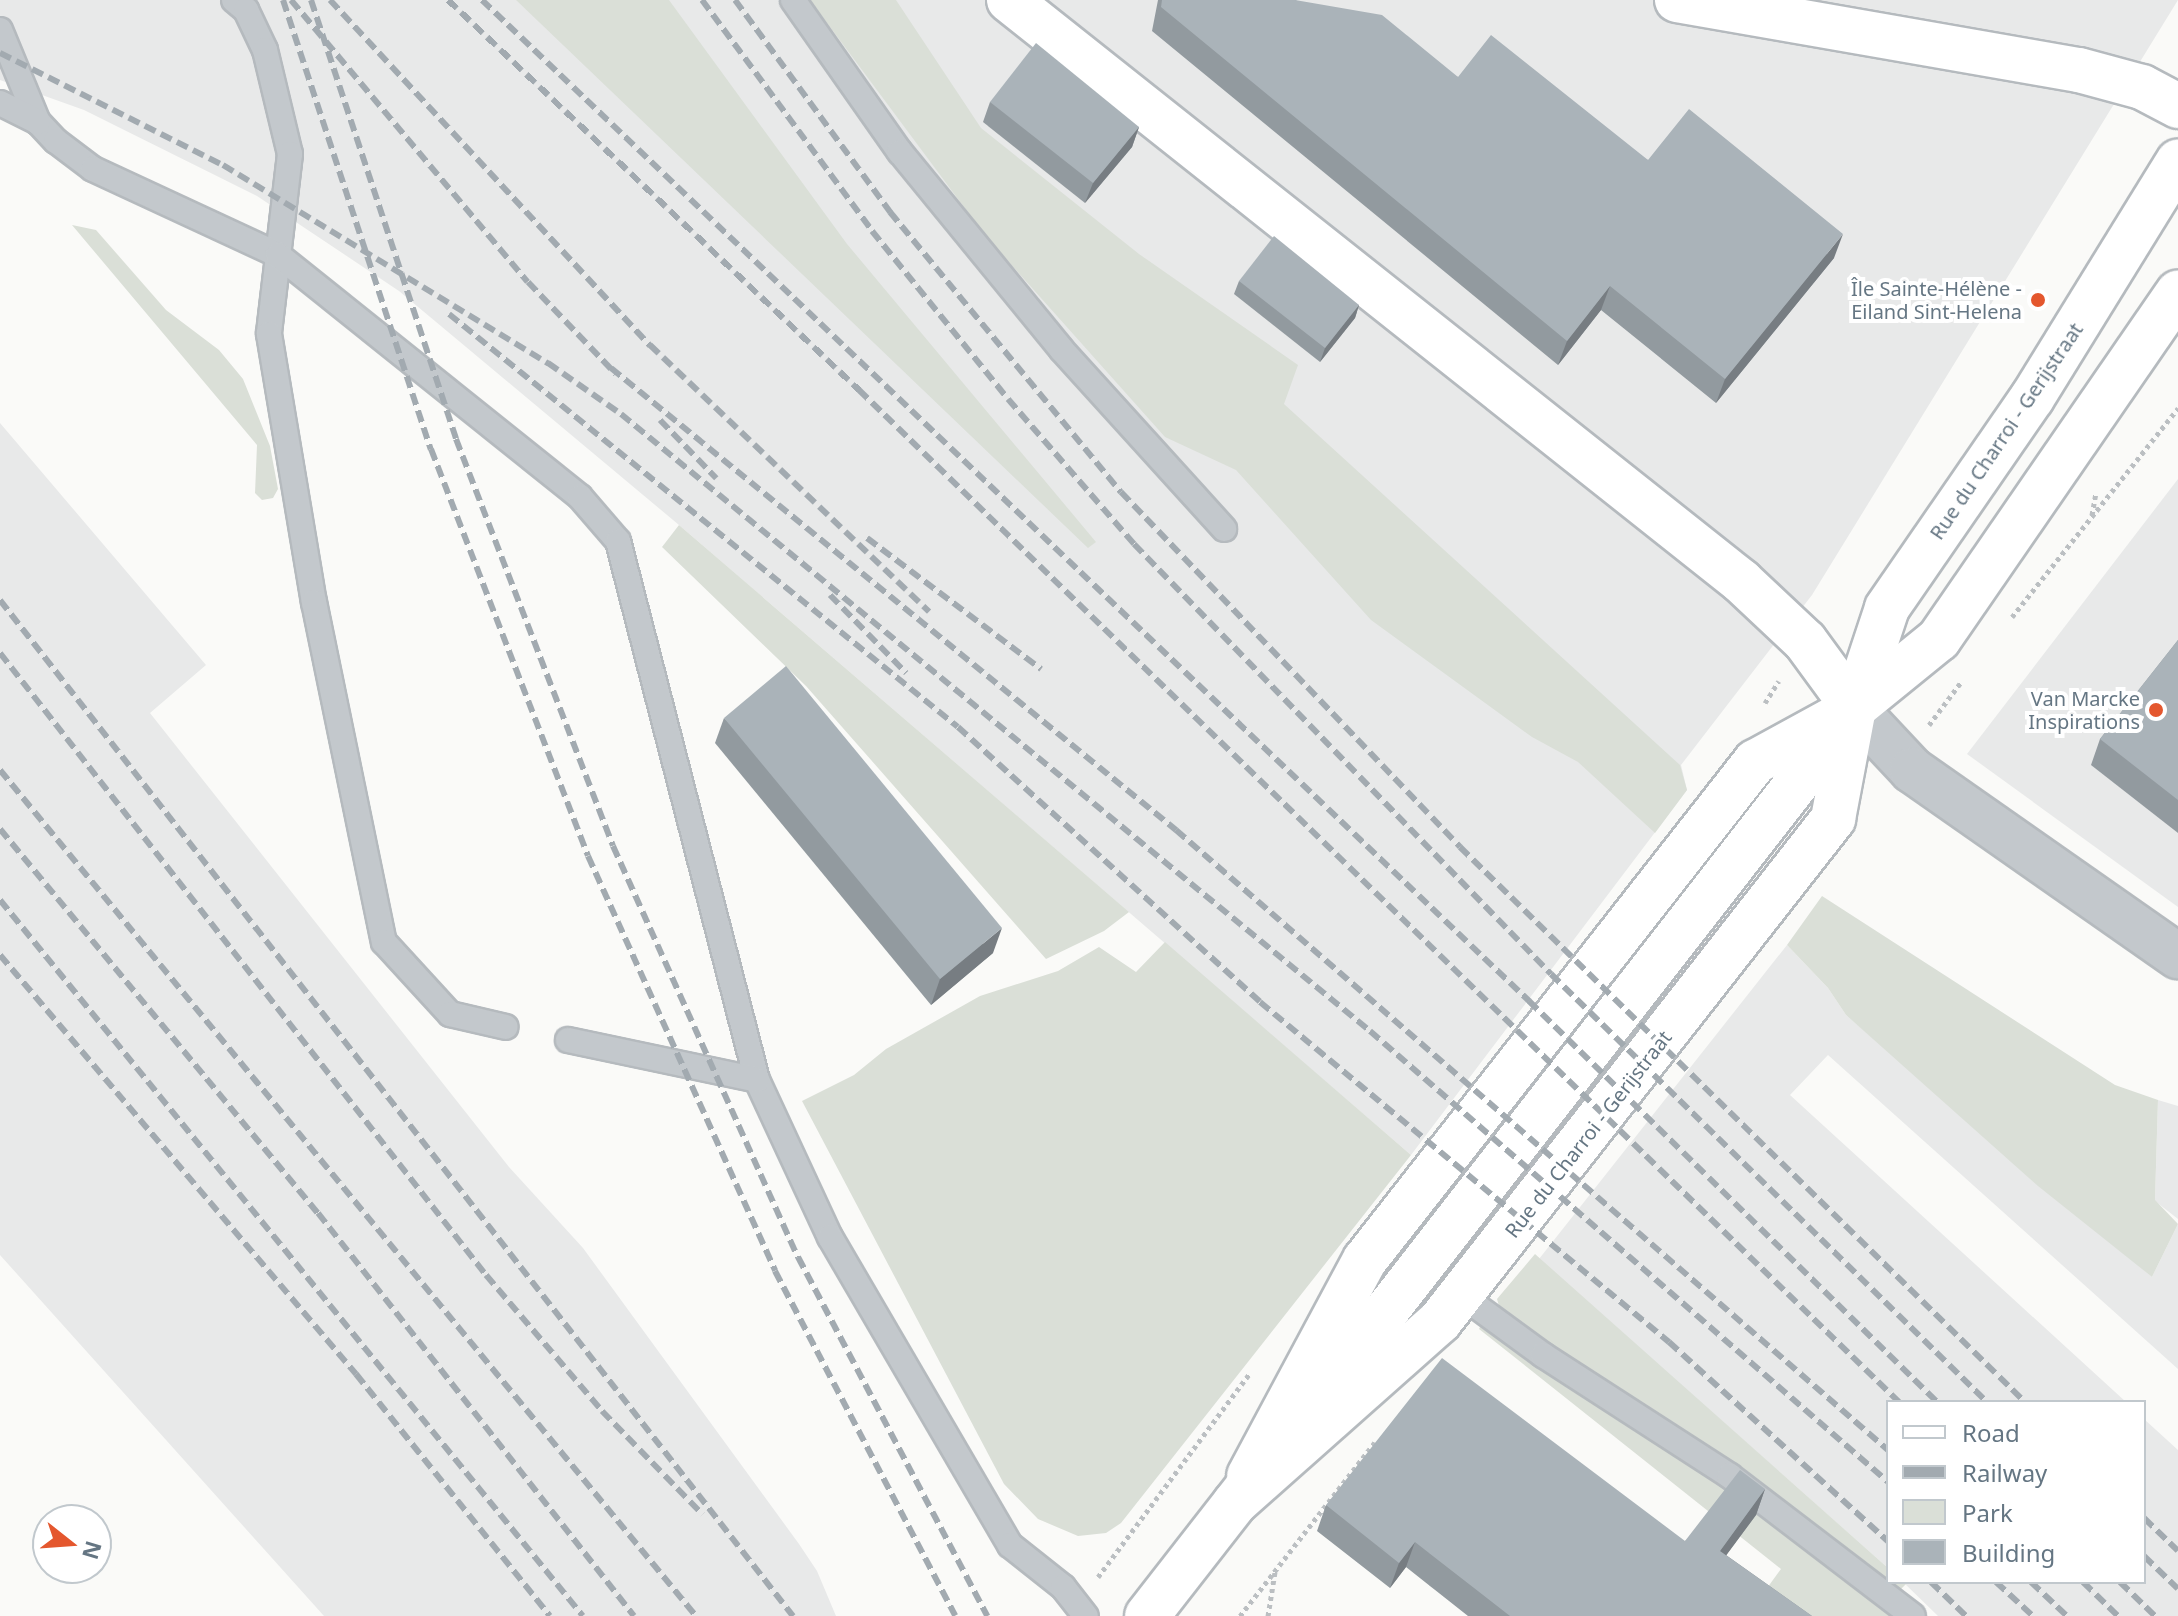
<!DOCTYPE html>
<html>
<head>
<meta charset="utf-8">
<style>
  body { margin:0 }
  #map { position:relative; width:2178px; height:1616px; overflow:hidden; background:#fafaf8; font-family:"Noto Sans",sans-serif }
  div>[style] { position:absolute }
  .built>* { inset:0; background:#e8e9e9 }
  .green>* { inset:0; background:#dadfd7 }
  .path>* { height:5px; margin-top:-2.5px; transform-origin:0; background:repeating-linear-gradient(90deg,#bbbfc2 0 4px,transparent 0 8px) }
  .roads { filter:drop-shadow(2px 0 #b5babe) drop-shadow(-2px 0 #b5babe) drop-shadow(0 2px #b5babe) drop-shadow(0 -2px #b5babe) }
  .lane>* { height:24px; margin:-12px; padding:0 12px; transform-origin:12px; border-radius:12px; background:#c3c8cc }
  .street>* { height:44px; margin:-22px; padding:0 22px; transform-origin:22px; border-radius:22px; background:#c3c8cc }
  .primary>* { height:44px; margin:-22px; padding:0 22px; transform-origin:22px; border-radius:22px; background:#fff }
  .rail>* { height:6px; margin-top:-3px; transform-origin:0; background:repeating-linear-gradient(90deg,#a2aab0 0 12px,transparent 0 18px) }
  .wall>* { inset:0; background:#929a9f }
  .shaded-wall>* { inset:0; background:#777d82 }
  .building>* { inset:0; background:#aab3b9 }
  .dots>* { width:22px; height:22px; translate:-50% -50%; box-sizing:border-box; border:4px solid #fff; border-radius:50% }
  span { translate:-50% -50%; white-space:nowrap; text-align:center; line-height:1.15; -webkit-text-stroke:8px #fff; paint-order:stroke }
  .poi-label { font-size:20px; color:#657683 }
  .right { translate:-100% -50%; text-align:right }
  .street-label { font-size:20px; color:#657683 }
  .legend { position:absolute; left:1886px; top:1400px; width:260px; height:184px; box-sizing:border-box; background:#fff; border:2px solid #c1c8cd; margin:0; padding:10px 14px; list-style:none; font-size:24px; color:#657683 }
  .legend li { display:flex; align-items:center; gap:16px; height:40px }
  .legend b { width:40px; border:2px solid #c1c8cd }
  .north { position:absolute; left:32px; top:1504px; width:80px; height:80px; box-sizing:border-box; background:#fff; border:2px solid #c1c8cd; border-radius:50%; rotate:107deg; font-size:22px; font-weight:700; line-height:32px; text-align:center; color:#657683 }
  .north::after { content:''; display:block; margin:auto; width:28px; height:36px; background:#e4572e; clip-path:polygon(50% 0,100% 100%,50% 72%,0 100%) }
</style>
</head>
<body>
<div id="map">
  <div class="built">
    <i style="clip-path:polygon(0 0,2178px 0,1812px 595px,1681px 765px,1687px 790px,1411px 1155px,679px 525px,399px 291px,257px 196px,84px 110px,0 80px)"></i>
    <i style="clip-path:polygon(0 423px,206px 665px,150px 713px,509px 1167px,583px 1248px,799px 1544px,817px 1571px,836px 1616px,324px 1616px,0 1255px)"></i>
    <i style="clip-path:polygon(2178px 479px,2178px 907px,1967px 754px)"></i>
    <i style="clip-path:polygon(1787px 945px,1828px 988px,1846px 1015px,2152px 1277px,2178px 1224px,2178px 1369px,1828px 1055px,1790px 1095px,2126px 1402px,1888px 1402px,1888px 1568px,1539px 1259px)"></i>
    <i style="clip-path:polygon(2158px 1100px,2178px 1106px,2178px 1219px,2155px 1201px)"></i>
    <i style="clip-path:polygon(2144px 1419px,2178px 1450px,2178px 1616px,1938px 1616px,1903px 1582px,2144px 1582px)"></i>
  </div>
  <div class="green">
    <i style="clip-path:polygon(516px 0,669px 0,847px 244px,1096px 542px,1088px 548px)"></i>
    <i style="clip-path:polygon(810px 0,896px 0,981px 128px,1139px 254px,1298px 365px,1284px 404px,1680px 765px,1687px 790px,1655px 833px,1578px 762px,1532px 737px,1371px 620px,1236px 470px,1165px 437px,984px 234px)"></i>
    <i style="clip-path:polygon(72px 225px,96px 230px,166px 310px,219px 350px,243px 379px,270px 446px,278px 489px,273px 498px,262px 500px,255px 493px,257px 445px)"></i>
    <i style="clip-path:polygon(679px 525px,1129px 912px,1104px 931px,1046px 959px,806px 686px,662px 547px)"></i>
    <i style="clip-path:polygon(1822px 896px,2115px 1085px,2158px 1100px,2155px 1200px,2178px 1224px,2152px 1277px,2038px 1186px,1846px 1015px,1828px 988px,1787px 945px)"></i>
    <i style="clip-path:polygon(1165px 942px,1411px 1155px,1121px 1523px,1106px 1533px,1078px 1536px,1038px 1519px,1004px 1484px,802px 1101px,854px 1075px,886px 1049px,980px 996px,1058px 971px,1099px 947px,1136px 972px)"></i>
    <i style="clip-path:polygon(1535px 1254px,1888px 1568px,1888px 1582px,1906px 1584px,1897px 1593px,1501px 1313px,1497px 1299px)"></i>
    <i style="clip-path:polygon(1481px 1325px,1677px 1451px,1896px 1616px,1769px 1616px,1754px 1606px,1781px 1569px,1479px 1329px)"></i>
  </div>
  <div class="path">
    <i style="left:2092px;top:515px;width:22px;rotate:-80deg"></i>
    <i style="left:2012px;top:617px;width:267px;rotate:-51.5deg"></i>
    <i style="left:1765px;top:703px;width:26px;rotate:-58deg"></i>
    <i style="left:1929px;top:725px;width:54px;rotate:-53.3deg"></i>
    <i style="left:1098px;top:1577px;width:254px;rotate:-53.3deg"></i>
    <i style="left:1240px;top:1616px;width:220px;rotate:-52.2deg"></i>
    <i style="left:1268px;top:1616px;width:45px;rotate:-81deg"></i>
  </div>
  <div class="roads">
    <div class="lane">
      <i style="left:234px;top:0;width:16px;rotate:40deg"></i>
      <i style="left:246px;top:10px;width:44px;rotate:64.6deg"></i>
      <i style="left:265px;top:50px;width:107px;rotate:76.5deg"></i>
      <i style="left:290px;top:154px;width:181px;rotate:96.7deg"></i>
      <i style="left:269px;top:334px;width:272px;rotate:80.5deg"></i>
      <i style="left:314px;top:602px;width:347px;rotate:78.4deg"></i>
      <i style="left:384px;top:942px;width:98px;rotate:47.5deg"></i>
      <i style="left:450px;top:1014px;width:57px;rotate:13.1deg"></i>
      <i style="left:793px;top:0;width:186px;rotate:54.9deg"></i>
      <i style="left:900px;top:152px;width:254px;rotate:50.7deg"></i>
      <i style="left:1061px;top:349px;width:243px;rotate:47.8deg"></i>
      <i style="left:0;top:30px;width:100px;rotate:67.6deg"></i>
      <i style="left:38px;top:122px;width:26px;rotate:47deg"></i>
      <i style="left:56px;top:141px;width:46px;rotate:37.1deg"></i>
      <i style="left:93px;top:169px;width:204px;rotate:24.9deg"></i>
      <i style="left:278px;top:255px;width:387px;rotate:38.7deg"></i>
      <i style="left:580px;top:497px;width:58px;rotate:49.2deg"></i>
      <i style="left:618px;top:541px;width:557px;rotate:75.54deg"></i>
      <i style="left:757px;top:1080px;width:173px;rotate:65.1deg"></i>
      <i style="left:830px;top:1237px;width:357px;rotate:59.7deg"></i>
      <i style="left:1010px;top:1545px;width:68px;rotate:38.4deg"></i>
      <i style="left:1063px;top:1587px;width:37px;rotate:52deg"></i>
      <i style="left:0;top:103px;width:42px;rotate:26.6deg"></i>
      <i style="left:568px;top:1040px;width:193px;rotate:11.9deg"></i>
      <i style="left:1461px;top:1295px;width:102px;rotate:36.2deg"></i>
      <i style="left:1543px;top:1355px;width:223px;rotate:32.9deg"></i>
      <i style="left:1730px;top:1476px;width:230px;rotate:37.4deg"></i>
    </div>
    <div class="street">
      <i style="left:1854px;top:708px;width:85px;rotate:46.9deg"></i>
      <i style="left:1912px;top:770px;width:325px;rotate:35deg"></i>
    </div>
    <div class="primary">
      <i style="left:1009px;top:0;width:935px;rotate:38.44deg"></i>
      <i style="left:1741px;top:581px;width:88px;rotate:43.2deg"></i>
      <i style="left:1805px;top:641px;width:83px;rotate:53.8deg"></i>
      <i style="left:1677px;top:0;width:408px;rotate:9.9deg"></i>
      <i style="left:2079px;top:70px;width:65px;rotate:15.1deg"></i>
      <i style="left:2142px;top:87px;width:41px;rotate:27.8deg"></i>
      <i style="left:1311px;top:1408px;width:872px;rotate:-52.13deg"></i>
      <i style="left:1249px;top:1476px;width:245px;rotate:-61.8deg"></i>
      <i style="left:1365px;top:1260px;width:633px;rotate:-51.93deg"></i>
      <i style="left:1755px;top:762px;width:113px;rotate:-28.6deg"></i>
      <i style="left:1854px;top:708px;width:109px;rotate:-39.1deg"></i>
      <i style="left:1939px;top:639px;width:421px;rotate:-55.4deg"></i>
      <i style="left:1235px;top:1503px;width:274px;rotate:-41.6deg"></i>
      <i style="left:1440px;top:1321px;width:638px;rotate:-51.94deg"></i>
      <i style="left:1833px;top:819px;width:113px;rotate:-79.3deg"></i>
      <i style="left:1854px;top:708px;width:105px;rotate:-71.7deg"></i>
      <i style="left:1887px;top:608px;width:255px;rotate:-55.4deg"></i>
      <i style="left:2032px;top:398px;width:278px;rotate:-58.3deg"></i>
      <i style="left:1147px;top:1616px;width:172px;rotate:-52.1deg"></i>
    </div>
  </div>
  <div class="rail">
    <i style="left:283px;top:0;width:473px;rotate:71.8deg"></i>
    <i style="left:431px;top:449px;width:436px;rotate:68.9deg"></i>
    <i style="left:588px;top:856px;width:455px;rotate:65.7deg"></i>
    <i style="left:775px;top:1271px;width:389px;rotate:62.4deg"></i>
    <i style="left:291px;top:0;width:368px;rotate:50deg"></i>
    <i style="left:528px;top:282px;width:127px;rotate:46.3deg"></i>
    <i style="left:311px;top:0;width:462px;rotate:71.7deg"></i>
    <i style="left:456px;top:439px;width:436px;rotate:68.9deg"></i>
    <i style="left:613px;top:846px;width:451px;rotate:65.8deg"></i>
    <i style="left:798px;top:1257px;width:406px;rotate:62.2deg"></i>
    <i style="left:330px;top:0;width:471px;rotate:47.2deg"></i>
    <i style="left:650px;top:345px;width:386px;rotate:43.7deg"></i>
    <i style="left:448px;top:0;width:567px;rotate:43.5deg"></i>
    <i style="left:859px;top:390px;width:1451px;rotate:44.22deg"></i>
    <i style="left:482px;top:0;width:1449px;rotate:43.71deg"></i>
    <i style="left:1529px;top:1001px;width:572px;rotate:44.5deg"></i>
    <i style="left:702px;top:0;width:287px;rotate:53.6deg"></i>
    <i style="left:872px;top:231px;width:216px;rotate:51deg"></i>
    <i style="left:1008px;top:399px;width:192px;rotate:49deg"></i>
    <i style="left:1134px;top:544px;width:599px;rotate:45.88deg"></i>
    <i style="left:1551px;top:974px;width:611px;rotate:44.47deg"></i>
    <i style="left:735px;top:0;width:263px;rotate:53.8deg"></i>
    <i style="left:890px;top:212px;width:363px;rotate:50.5deg"></i>
    <i style="left:1121px;top:492px;width:491px;rotate:46.3deg"></i>
    <i style="left:1460px;top:847px;width:792px;rotate:44.49deg"></i>
    <i style="left:0;top:53px;width:250px;rotate:26.7deg"></i>
    <i style="left:223px;top:165px;width:381px;rotate:31.4deg"></i>
    <i style="left:548px;top:363px;width:89px;rotate:34.9deg"></i>
    <i style="left:621px;top:414px;width:970px;rotate:39.48deg"></i>
    <i style="left:1370px;top:1031px;width:687px;rotate:41.04deg"></i>
    <i style="left:449px;top:314px;width:655px;rotate:39.06deg"></i>
    <i style="left:958px;top:727px;width:408px;rotate:42.3deg"></i>
    <i style="left:1260px;top:1002px;width:532px;rotate:39.74deg"></i>
    <i style="left:1669px;top:1342px;width:296px;rotate:42.3deg"></i>
    <i style="left:611px;top:368px;width:730px;rotate:39.27deg"></i>
    <i style="left:1176px;top:830px;width:944px;rotate:41.05deg"></i>
    <i style="left:660px;top:420px;width:81px;rotate:46deg"></i>
    <i style="left:867px;top:538px;width:218px;rotate:37deg"></i>
    <i style="left:830px;top:595px;width:109px;rotate:45.7deg"></i>
    <i style="left:0;top:600px;width:1289px;rotate:52.03deg"></i>
    <i style="left:0;top:653px;width:789px;rotate:52deg"></i>
    <i style="left:486px;top:1275px;width:179px;rotate:49.5deg"></i>
    <i style="left:602px;top:1411px;width:144px;rotate:45.8deg"></i>
    <i style="left:0;top:770px;width:1096px;rotate:50.56deg"></i>
    <i style="left:0;top:829px;width:499px;rotate:50.4deg"></i>
    <i style="left:318px;top:1213px;width:512px;rotate:51.9deg"></i>
    <i style="left:0;top:900px;width:923px;rotate:50.85deg"></i>
    <i style="left:0;top:955px;width:550px;rotate:49.65deg"></i>
    <i style="left:356px;top:1374px;width:310px;rotate:51.3deg"></i>
    <i style="left:2144px;top:1518px;width:47px;rotate:44.1deg"></i>
    <i style="left:2144px;top:1556px;width:47px;rotate:44.1deg"></i>
    <i style="left:1931px;top:1582px;width:49px;rotate:44.2deg"></i>
    <i style="left:1996px;top:1582px;width:50px;rotate:42.6deg"></i>
    <i style="left:2031px;top:1582px;width:50px;rotate:43.4deg"></i>
    <i style="left:2083px;top:1582px;width:49px;rotate:44.2deg"></i>
    <i style="left:2120px;top:1582px;width:49px;rotate:44.2deg"></i>
  </div>
  <div class="wall">
    <i style="clip-path:polygon(1158px 0,1295px 0,1458px 77px,1648px 160px,1834px 258px,1716px 403px,1601px 310px,1558px 365px,1152px 31px)"></i>
    <i style="clip-path:polygon(990px 102px,1139px 127px,1132px 147px,1085px 203px,983px 122px)"></i>
    <i style="clip-path:polygon(1239px 281px,1359px 305px,1355px 318px,1320px 362px,1234px 294px)"></i>
    <i style="clip-path:polygon(2178px 640px,2178px 833px,2091px 765px,2100px 739px)"></i>
    <i style="clip-path:polygon(724px 718px,993px 953px,931px 1005px,715px 743px)"></i>
    <i style="clip-path:polygon(1765px 1489px,1756px 1515px,1726px 1555px,1812px 1616px,1468px 1616px,1406px 1567px,1390px 1588px,1317px 1531px,1326px 1505px,1685px 1541px)"></i>
  </div>
  <div class="shaded-wall">
    <i style="clip-path:polygon(1139px 127px,1132px 147px,1085px 203px,1093px 183px)"></i>
    <i style="clip-path:polygon(1843px 234px,1834px 258px,1716px 403px,1725px 379px)"></i>
    <i style="clip-path:polygon(1610px 286px,1601px 310px,1558px 365px,1567px 341px)"></i>
    <i style="clip-path:polygon(1359px 305px,1355px 318px,1320px 362px,1325px 348px)"></i>
    <i style="clip-path:polygon(1002px 928px,993px 953px,931px 1005px,940px 979px)"></i>
    <i style="clip-path:polygon(1765px 1489px,1756px 1515px,1711px 1576px,1720px 1551px)"></i>
    <i style="clip-path:polygon(1415px 1542px,1406px 1567px,1390px 1588px,1399px 1563px)"></i>
  </div>
  <div class="building">
    <i style="clip-path:polygon(1162px 0,1295px 0,1382px 15px,1458px 77px,1491px 35px,1648px 160px,1689px 109px,1843px 234px,1725px 379px,1610px 286px,1567px 341px,1161px 7px)"></i>
    <i style="clip-path:polygon(1036px 43px,1139px 127px,1093px 183px,990px 102px)"></i>
    <i style="clip-path:polygon(1274px 236px,1359px 305px,1325px 348px,1239px 281px)"></i>
    <i style="clip-path:polygon(2178px 640px,2178px 800px,2100px 739px)"></i>
    <i style="clip-path:polygon(786px 666px,1002px 928px,940px 979px,724px 718px)"></i>
    <i style="clip-path:polygon(1442px 1358px,1685px 1541px,1740px 1470px,1765px 1489px,1720px 1551px,1812px 1616px,1510px 1616px,1415px 1542px,1399px 1563px,1326px 1505px)"></i>
  </div>
  <div class="dots">
    <i style="left:2038px;top:300px;background:#e4572e"></i>
    <i style="left:2156px;top:710px;background:#e4572e"></i>
  </div>
  <div class="poi-label">
    <span class="right" style="left:2022px;top:300px">Île Sainte-Hélène -<br>Eiland Sint-Helena</span>
    <span class="right" style="left:2140px;top:710px">Van Marcke<br>Inspirations</span>
  </div>
  <div class="street-label">
    <span style="left:2006px;top:431px;rotate:-56deg">Rue du Charroi - Gerijstraat</span>
    <span style="left:1588px;top:1134px;rotate:-52deg">Rue du Charroi - Gerijstraat</span>
  </div>
  <ul class="legend">
  <li><b style="height:10px;background:#fff"></b>Road</li>
  <li><b style="height:10px;background:#a2aab0"></b>Railway</li>
  <li><b style="height:22px;background:#dadfd7"></b>Park</li>
  <li><b style="height:22px;background:#aab3b9"></b>Building</li>
  </ul>
  <div class="north">N</div>
</div>
</body>
</html>
